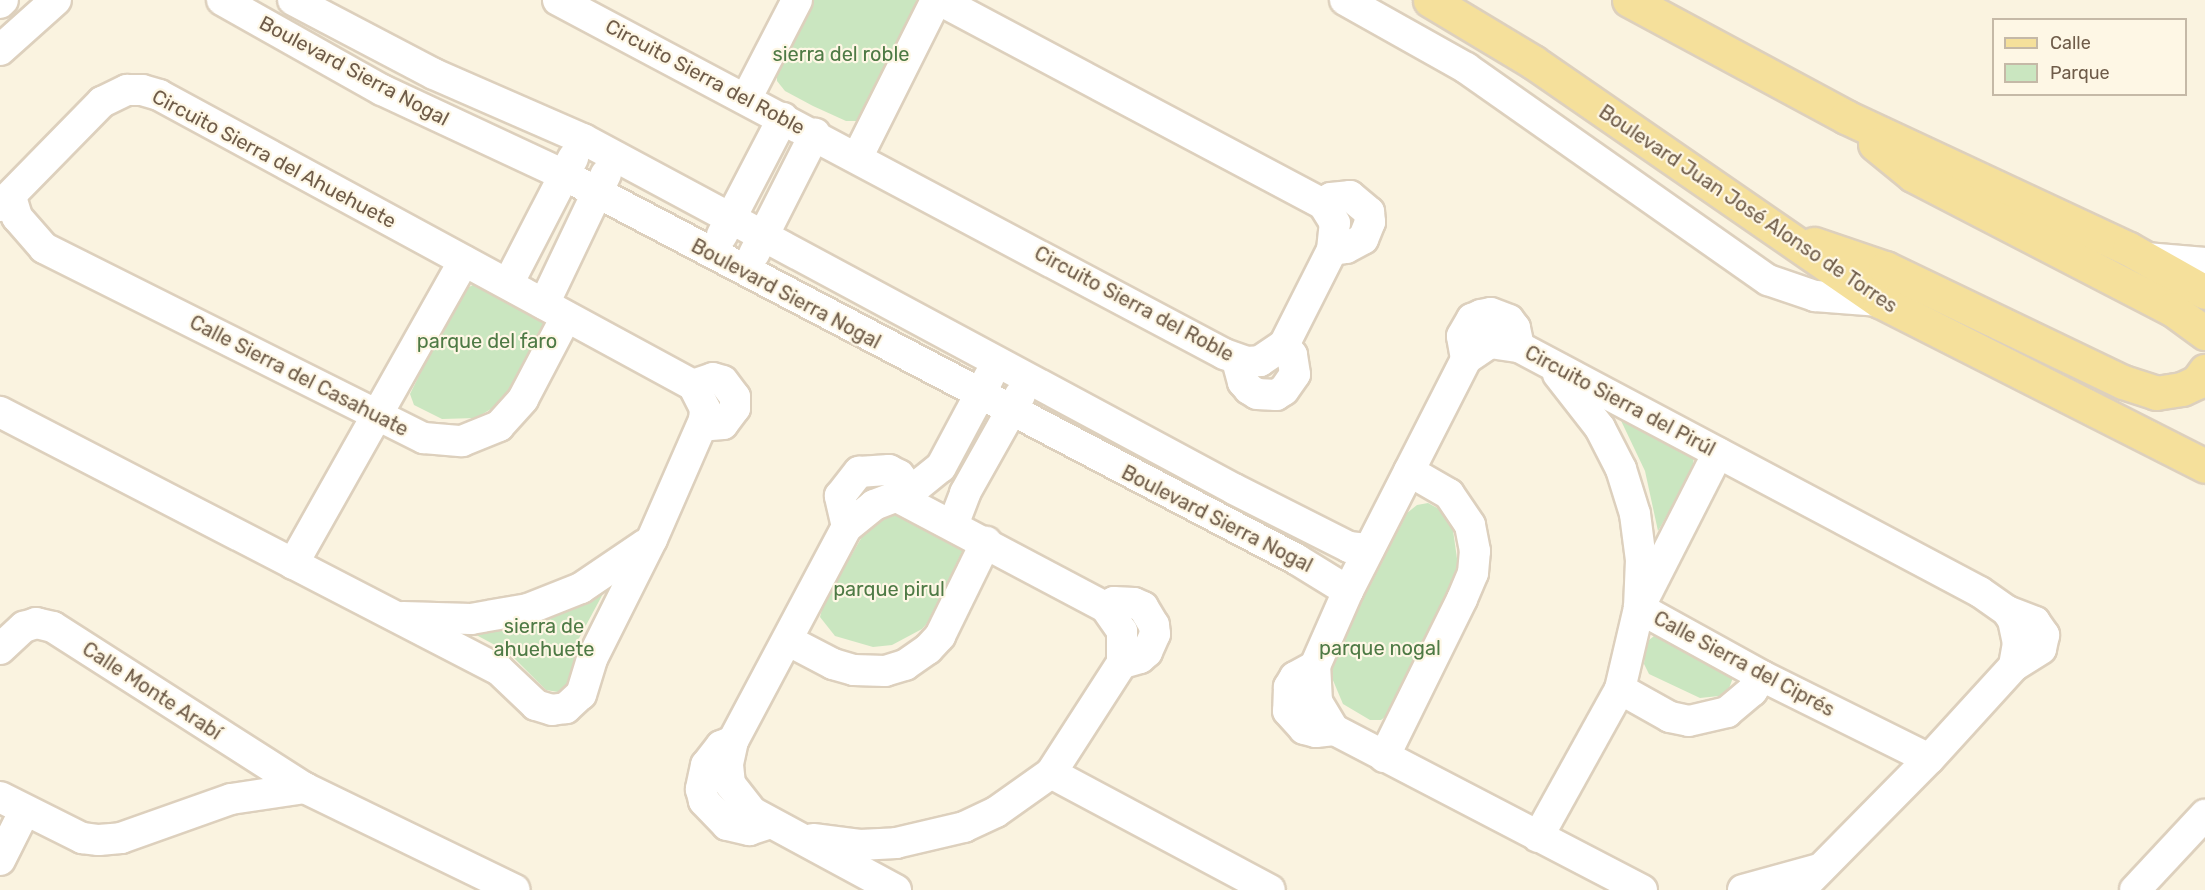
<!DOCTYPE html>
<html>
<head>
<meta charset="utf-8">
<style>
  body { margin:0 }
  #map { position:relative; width:2205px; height:890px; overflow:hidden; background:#faf3e0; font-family:Rubik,sans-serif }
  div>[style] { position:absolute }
  .green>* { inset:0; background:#cae6c0 }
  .roads { filter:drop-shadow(2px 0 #ddd0bd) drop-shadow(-2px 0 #ddd0bd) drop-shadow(0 2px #ddd0bd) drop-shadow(0 -2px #ddd0bd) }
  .minor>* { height:30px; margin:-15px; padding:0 15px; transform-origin:15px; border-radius:15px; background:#fff }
  .major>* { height:33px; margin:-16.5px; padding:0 16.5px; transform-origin:16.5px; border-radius:16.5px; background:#f5e09b }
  span { translate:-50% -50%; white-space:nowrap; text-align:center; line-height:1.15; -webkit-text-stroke:4.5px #fef7e5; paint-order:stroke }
  .park-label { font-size:20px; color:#4e7a45 }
  .street-label { font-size:20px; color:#6f5c49 }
  .legend { position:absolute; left:1992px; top:18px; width:195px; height:78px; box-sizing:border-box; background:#fef7e5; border:2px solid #c5b9a7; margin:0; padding:8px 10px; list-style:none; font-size:18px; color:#6f5c49 }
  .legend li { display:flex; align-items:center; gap:12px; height:30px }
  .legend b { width:30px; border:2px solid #c5b9a7 }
</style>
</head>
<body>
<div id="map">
  <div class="green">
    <i style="clip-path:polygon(813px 0,916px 0,919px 5px,863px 118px,858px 121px,846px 121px,813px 106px,785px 91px,777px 81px,777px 67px)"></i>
    <i style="clip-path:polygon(480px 281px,543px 316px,544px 330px,506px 400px,476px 418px,442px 419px,414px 405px,410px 394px,460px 292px)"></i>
    <i style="clip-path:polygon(1615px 408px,1694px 457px,1692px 472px,1658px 531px,1645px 471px)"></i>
    <i style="clip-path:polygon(1428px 503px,1441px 510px,1453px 530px,1459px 573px,1390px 713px,1381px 720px,1370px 720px,1343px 704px,1332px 678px,1332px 660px,1407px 513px,1417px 505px)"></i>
    <i style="clip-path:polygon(880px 506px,961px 542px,963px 550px,930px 620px,922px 629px,892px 645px,873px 647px,835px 636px,820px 617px,824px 602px)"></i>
    <i style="clip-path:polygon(612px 577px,577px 642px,574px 676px,567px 687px,558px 692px,546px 690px,508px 652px,452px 622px)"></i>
    <i style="clip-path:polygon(1659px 632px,1734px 675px,1728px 691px,1719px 696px,1700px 698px,1649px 674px,1644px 664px,1645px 653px,1649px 640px)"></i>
  </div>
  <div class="roads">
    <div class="minor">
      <i style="left:222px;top:0;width:184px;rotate:29.4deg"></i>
      <i style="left:382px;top:90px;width:201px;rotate:25deg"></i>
      <i style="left:564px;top:175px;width:827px;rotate:27.68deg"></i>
      <i style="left:1296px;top:559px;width:61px;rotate:31.6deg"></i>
      <i style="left:293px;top:0;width:159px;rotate:27.7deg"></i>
      <i style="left:434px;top:74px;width:163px;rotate:23.6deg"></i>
      <i style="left:583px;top:139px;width:739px;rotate:28.26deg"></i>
      <i style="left:1234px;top:489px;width:129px;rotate:26.8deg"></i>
      <i style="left:1349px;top:547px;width:20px;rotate:6deg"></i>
      <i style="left:558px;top:0;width:754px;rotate:27.99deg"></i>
      <i style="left:1224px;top:354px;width:24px;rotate:19deg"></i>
      <i style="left:1247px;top:362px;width:13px;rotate:-4deg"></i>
      <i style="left:1260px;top:361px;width:29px;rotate:-34deg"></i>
      <i style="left:1284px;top:345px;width:106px;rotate:-63.2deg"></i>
      <i style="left:1332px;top:250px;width:27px;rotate:-84deg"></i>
      <i style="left:1335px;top:223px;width:22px;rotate:-122deg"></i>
      <i style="left:1323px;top:204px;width:434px;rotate:-152deg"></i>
      <i style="left:1345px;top:0;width:139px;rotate:29.3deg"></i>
      <i style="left:1466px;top:68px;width:369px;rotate:35.1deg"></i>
      <i style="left:1768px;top:280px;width:50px;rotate:18.8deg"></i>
      <i style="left:1815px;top:296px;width:65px;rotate:4.4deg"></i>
      <i style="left:0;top:3px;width:4px;rotate:-45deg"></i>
      <i style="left:0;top:50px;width:75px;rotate:-41.8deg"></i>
      <i style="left:746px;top:99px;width:111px;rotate:-62.7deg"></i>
      <i style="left:858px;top:156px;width:174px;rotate:-63.4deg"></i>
      <i style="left:11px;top:197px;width:21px;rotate:73deg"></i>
      <i style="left:17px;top:217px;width:41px;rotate:48.9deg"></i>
      <i style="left:44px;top:248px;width:425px;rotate:26.6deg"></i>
      <i style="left:424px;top:438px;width:38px;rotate:5deg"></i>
      <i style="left:462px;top:441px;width:40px;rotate:-22deg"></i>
      <i style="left:499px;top:426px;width:36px;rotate:-48deg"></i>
      <i style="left:523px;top:399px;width:93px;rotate:-62.3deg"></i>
      <i style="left:1323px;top:204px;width:10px;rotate:-37deg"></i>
      <i style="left:1331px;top:198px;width:19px;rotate:-6deg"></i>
      <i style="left:1350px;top:196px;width:25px;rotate:40deg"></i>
      <i style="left:1369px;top:212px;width:10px;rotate:84deg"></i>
      <i style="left:1370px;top:222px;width:18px;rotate:112deg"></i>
      <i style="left:1363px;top:239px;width:19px;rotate:152deg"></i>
      <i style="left:1346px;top:248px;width:14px;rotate:172deg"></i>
      <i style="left:0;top:206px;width:146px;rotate:-45.6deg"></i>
      <i style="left:102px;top:102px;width:28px;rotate:-26deg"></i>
      <i style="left:127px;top:90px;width:15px"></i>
      <i style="left:142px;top:90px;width:18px;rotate:16deg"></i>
      <i style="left:159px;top:95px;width:608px;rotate:28.51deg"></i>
      <i style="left:693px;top:385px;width:27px;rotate:63deg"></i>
      <i style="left:705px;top:409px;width:11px;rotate:95deg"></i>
      <i style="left:704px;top:420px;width:130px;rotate:113.6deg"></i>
      <i style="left:652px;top:539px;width:134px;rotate:116.6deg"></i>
      <i style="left:592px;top:659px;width:37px;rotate:107deg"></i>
      <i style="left:581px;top:694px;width:21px;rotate:137deg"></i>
      <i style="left:566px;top:708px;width:14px;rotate:172deg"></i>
      <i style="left:552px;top:710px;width:17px;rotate:-163deg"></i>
      <i style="left:536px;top:705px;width:51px;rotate:-136.6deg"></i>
      <i style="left:499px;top:670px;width:562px;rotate:-152.66deg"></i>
      <i style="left:722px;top:235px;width:132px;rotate:-62.5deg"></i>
      <i style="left:754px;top:254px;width:135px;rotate:-63.1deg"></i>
      <i style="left:2146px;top:258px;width:59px;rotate:4.8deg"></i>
      <i style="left:508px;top:284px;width:142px;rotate:-62.7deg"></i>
      <i style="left:544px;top:304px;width:144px;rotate:-64.5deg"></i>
      <i style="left:1466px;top:359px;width:23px;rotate:-100deg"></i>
      <i style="left:1462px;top:336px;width:20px;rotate:-60deg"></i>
      <i style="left:1472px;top:319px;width:10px;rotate:-24deg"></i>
      <i style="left:1481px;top:315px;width:10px;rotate:-11deg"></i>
      <i style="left:1491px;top:313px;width:19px;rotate:21deg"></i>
      <i style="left:1509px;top:320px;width:10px;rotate:53deg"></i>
      <i style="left:1515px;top:328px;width:19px;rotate:78deg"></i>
      <i style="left:1237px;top:360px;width:23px;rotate:75deg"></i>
      <i style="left:1243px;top:382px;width:9px;rotate:49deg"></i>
      <i style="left:1249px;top:389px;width:9px;rotate:32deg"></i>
      <i style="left:1257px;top:394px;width:19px;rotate:3deg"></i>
      <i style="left:1276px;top:395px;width:9px;rotate:-32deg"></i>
      <i style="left:1284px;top:390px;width:19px;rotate:-55deg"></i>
      <i style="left:1295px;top:374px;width:19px;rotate:-99deg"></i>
      <i style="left:1292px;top:355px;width:13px;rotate:-129deg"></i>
      <i style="left:1558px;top:374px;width:68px;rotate:52.1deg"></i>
      <i style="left:1600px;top:428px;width:46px;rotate:62.9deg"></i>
      <i style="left:1621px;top:469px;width:47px;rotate:72.7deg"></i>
      <i style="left:1635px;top:514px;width:46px;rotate:82.6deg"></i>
      <i style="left:1641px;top:560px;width:48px;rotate:92.4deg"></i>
      <i style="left:1639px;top:608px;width:141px;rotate:28.9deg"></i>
      <i style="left:1762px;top:676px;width:186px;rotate:26.4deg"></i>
      <i style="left:693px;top:385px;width:21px;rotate:-19deg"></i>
      <i style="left:713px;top:378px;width:10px;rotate:17deg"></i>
      <i style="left:723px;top:381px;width:20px;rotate:53deg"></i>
      <i style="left:735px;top:397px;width:11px;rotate:90deg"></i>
      <i style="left:735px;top:408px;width:20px;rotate:127deg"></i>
      <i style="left:723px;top:424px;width:21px;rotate:175deg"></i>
      <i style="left:953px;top:525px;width:34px;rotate:-69deg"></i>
      <i style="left:965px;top:493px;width:112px;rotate:-60.7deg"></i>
      <i style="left:847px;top:527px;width:32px;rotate:-103deg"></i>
      <i style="left:840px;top:496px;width:31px;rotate:-52deg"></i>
      <i style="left:859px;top:472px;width:30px;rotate:-4deg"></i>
      <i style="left:889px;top:470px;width:11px;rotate:27deg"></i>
      <i style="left:899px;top:475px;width:20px;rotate:53deg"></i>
      <i style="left:293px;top:564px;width:348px;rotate:-60.6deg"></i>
      <i style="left:1105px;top:607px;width:10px;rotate:-29deg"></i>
      <i style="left:1114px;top:602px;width:20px;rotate:3deg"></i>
      <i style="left:1134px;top:603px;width:10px;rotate:24deg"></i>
      <i style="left:1143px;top:607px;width:21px;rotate:59deg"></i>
      <i style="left:1154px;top:625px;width:9px;rotate:84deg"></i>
      <i style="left:1155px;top:634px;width:20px;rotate:114deg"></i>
      <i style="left:1147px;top:652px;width:9px;rotate:139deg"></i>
      <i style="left:1140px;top:658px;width:19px;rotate:164deg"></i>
      <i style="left:2007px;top:611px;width:30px;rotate:21deg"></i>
      <i style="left:2035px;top:622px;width:16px;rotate:55deg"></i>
      <i style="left:2044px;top:635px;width:14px;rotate:102deg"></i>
      <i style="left:2041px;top:649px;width:32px;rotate:148deg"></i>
      <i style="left:403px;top:617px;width:68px;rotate:1.7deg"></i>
      <i style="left:471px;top:619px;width:58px;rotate:-10deg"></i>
      <i style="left:528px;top:609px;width:57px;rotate:-21.6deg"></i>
      <i style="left:581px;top:588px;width:78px;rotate:-34.1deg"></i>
      <i style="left:789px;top:641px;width:50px;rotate:27.6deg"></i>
      <i style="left:833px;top:664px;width:22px;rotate:16deg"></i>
      <i style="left:854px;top:670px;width:31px;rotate:2deg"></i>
      <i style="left:885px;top:671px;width:21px;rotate:-17deg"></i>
      <i style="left:905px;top:665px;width:28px;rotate:-35deg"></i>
      <i style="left:928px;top:649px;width:18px;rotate:-47deg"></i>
      <i style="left:940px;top:636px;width:105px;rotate:-63.9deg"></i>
      <i style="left:0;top:649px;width:33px;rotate:-43deg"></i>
      <i style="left:24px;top:627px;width:13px;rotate:-18deg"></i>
      <i style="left:36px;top:623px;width:17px;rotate:13deg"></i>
      <i style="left:53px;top:627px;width:299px;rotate:32.6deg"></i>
      <i style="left:305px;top:788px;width:233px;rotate:25.9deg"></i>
      <i style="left:1315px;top:666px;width:23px;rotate:151deg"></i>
      <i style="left:1295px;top:677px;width:12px;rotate:121deg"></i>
      <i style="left:1289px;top:687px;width:24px;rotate:92deg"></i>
      <i style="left:1288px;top:711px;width:24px;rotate:48deg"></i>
      <i style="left:1304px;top:729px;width:12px;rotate:14deg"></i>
      <i style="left:1316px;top:732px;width:18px;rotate:-6deg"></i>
      <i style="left:1620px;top:689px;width:57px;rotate:29.2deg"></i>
      <i style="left:1670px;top:717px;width:19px;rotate:12deg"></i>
      <i style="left:1689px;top:721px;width:39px;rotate:-13deg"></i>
      <i style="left:1727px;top:712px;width:33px;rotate:-40deg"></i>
      <i style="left:1752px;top:691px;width:18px;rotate:-56deg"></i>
      <i style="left:733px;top:741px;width:13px;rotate:157deg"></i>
      <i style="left:721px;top:746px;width:24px;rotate:128deg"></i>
      <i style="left:706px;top:765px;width:25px;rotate:102deg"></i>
      <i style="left:701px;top:789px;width:12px;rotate:76deg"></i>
      <i style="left:704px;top:801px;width:33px;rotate:46deg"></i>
      <i style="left:727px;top:825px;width:23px;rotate:13deg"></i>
      <i style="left:749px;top:830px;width:22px;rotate:-18deg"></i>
      <i style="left:1384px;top:757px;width:176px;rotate:-63.7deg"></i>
      <i style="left:1462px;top:599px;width:28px;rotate:-67deg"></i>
      <i style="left:1473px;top:573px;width:22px;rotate:-85deg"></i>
      <i style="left:1475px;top:551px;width:26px;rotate:-101deg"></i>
      <i style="left:1470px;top:525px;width:37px;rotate:-124deg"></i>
      <i style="left:1449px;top:494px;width:46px;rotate:-150.1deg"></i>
      <i style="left:1051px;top:773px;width:248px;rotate:28.1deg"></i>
      <i style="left:0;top:797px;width:92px;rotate:26.6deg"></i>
      <i style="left:82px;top:838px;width:17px;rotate:7deg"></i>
      <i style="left:99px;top:840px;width:22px;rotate:-5deg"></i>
      <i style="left:121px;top:838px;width:117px;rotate:-19.5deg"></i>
      <i style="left:231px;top:799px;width:75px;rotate:-8.5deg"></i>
      <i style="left:1538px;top:837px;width:169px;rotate:-61deg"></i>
      <i style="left:1620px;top:689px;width:83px;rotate:-76.8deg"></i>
      <i style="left:1639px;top:608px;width:174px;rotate:-63deg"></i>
      <i style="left:813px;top:839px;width:47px;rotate:7.3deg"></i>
      <i style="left:860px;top:845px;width:36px;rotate:-3deg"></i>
      <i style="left:896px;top:843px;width:70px;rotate:-13.2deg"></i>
      <i style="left:964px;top:827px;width:35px;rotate:-25deg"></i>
      <i style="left:996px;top:812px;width:67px;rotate:-35.3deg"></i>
      <i style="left:1051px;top:773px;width:131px;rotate:-57.2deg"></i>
      <i style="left:1122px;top:663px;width:32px;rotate:-90deg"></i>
      <i style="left:1122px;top:631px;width:29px;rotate:-125deg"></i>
      <i style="left:1105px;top:607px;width:235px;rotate:-152.1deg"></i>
      <i style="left:0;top:860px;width:54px;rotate:-63.4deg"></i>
      <i style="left:896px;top:890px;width:164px;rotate:-151.6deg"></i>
      <i style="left:752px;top:812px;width:36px;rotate:-128deg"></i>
      <i style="left:730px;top:784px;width:20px;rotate:-96deg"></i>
      <i style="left:728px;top:764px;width:24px;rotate:-78deg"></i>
      <i style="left:733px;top:741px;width:242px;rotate:-62deg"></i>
      <i style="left:847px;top:527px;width:35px;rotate:-39deg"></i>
      <i style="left:874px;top:505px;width:40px;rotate:-21deg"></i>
      <i style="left:911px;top:491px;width:38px;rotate:-39deg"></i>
      <i style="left:941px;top:467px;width:102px;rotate:-61.9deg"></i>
      <i style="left:1642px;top:890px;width:347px;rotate:-152.5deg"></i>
      <i style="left:1334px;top:730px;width:33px;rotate:-121deg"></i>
      <i style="left:1317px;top:702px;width:36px;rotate:-93deg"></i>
      <i style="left:1315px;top:666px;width:82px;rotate:-66.3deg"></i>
      <i style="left:1348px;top:591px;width:260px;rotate:-63deg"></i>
      <i style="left:1466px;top:359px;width:29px;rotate:-34deg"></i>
      <i style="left:1490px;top:343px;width:29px;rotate:8deg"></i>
      <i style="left:1519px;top:347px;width:522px;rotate:27.99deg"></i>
      <i style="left:1980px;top:592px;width:33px;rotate:35deg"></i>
      <i style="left:2007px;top:611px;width:11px;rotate:56deg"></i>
      <i style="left:2013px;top:620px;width:24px;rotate:78deg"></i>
      <i style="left:2018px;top:643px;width:23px;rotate:100deg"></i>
      <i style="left:2014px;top:666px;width:126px;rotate:132.4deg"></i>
      <i style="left:1929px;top:759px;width:184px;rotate:134.6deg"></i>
      <i style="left:1743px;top:890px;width:79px;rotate:-15.4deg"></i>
      <i style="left:2135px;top:890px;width:103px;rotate:-47deg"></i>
    </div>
    <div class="major">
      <i style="left:1430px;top:0;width:120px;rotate:31deg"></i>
      <i style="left:1533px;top:62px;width:421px;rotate:34.6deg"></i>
      <i style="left:1880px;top:301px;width:364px;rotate:26.9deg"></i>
      <i style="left:1629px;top:0;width:247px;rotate:28.3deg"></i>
      <i style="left:1846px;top:117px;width:312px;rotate:25deg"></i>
      <i style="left:2129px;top:249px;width:87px;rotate:29.5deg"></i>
      <i style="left:1875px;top:144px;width:49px;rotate:39.2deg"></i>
      <i style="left:1913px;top:175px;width:292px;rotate:27.4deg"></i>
      <i style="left:2172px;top:309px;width:41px;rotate:36deg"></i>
      <i style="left:1814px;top:244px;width:75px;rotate:18.7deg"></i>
      <i style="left:1885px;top:268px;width:264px;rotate:25.6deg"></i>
      <i style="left:2123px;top:382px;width:35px;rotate:18deg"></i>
      <i style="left:2156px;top:393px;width:26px;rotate:-9deg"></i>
      <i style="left:2182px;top:389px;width:17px;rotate:-25deg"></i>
      <i style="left:2197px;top:382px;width:14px;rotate:-54deg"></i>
    </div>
  </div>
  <div class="park-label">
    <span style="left:841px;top:54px">sierra del roble</span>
    <span style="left:487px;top:341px">parque del faro</span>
    <span style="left:889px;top:589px">parque pirul</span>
    <span style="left:544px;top:638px">sierra de<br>ahuehuete</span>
    <span style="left:1380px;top:648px">parque nogal</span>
  </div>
  <div class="street-label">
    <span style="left:354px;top:71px;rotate:28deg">Boulevard Sierra Nogal</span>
    <span style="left:705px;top:77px;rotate:28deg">Circuito Sierra del Roble</span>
    <span style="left:274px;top:159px;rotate:28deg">Circuito Sierra del Ahuehuete</span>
    <span style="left:1748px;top:209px;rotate:34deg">Boulevard Juan José Alonso de Torres</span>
    <span style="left:786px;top:294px;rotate:28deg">Boulevard Sierra Nogal</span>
    <span style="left:1134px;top:304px;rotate:28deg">Circuito Sierra del Roble</span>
    <span style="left:299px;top:376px;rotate:27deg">Calle Sierra del Casahuate</span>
    <span style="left:1620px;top:401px;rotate:28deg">Circuito Sierra del Pirúl</span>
    <span style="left:1217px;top:519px;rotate:27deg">Boulevard Sierra Nogal</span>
    <span style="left:1744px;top:664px;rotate:28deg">Calle Sierra del Ciprés</span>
    <span style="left:152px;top:691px;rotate:33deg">Calle Monte Arabí</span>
  </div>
  <ul class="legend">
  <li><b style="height:8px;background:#f5e09b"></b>Calle</li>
  <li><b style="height:16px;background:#cae6c0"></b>Parque</li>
  </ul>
</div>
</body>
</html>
